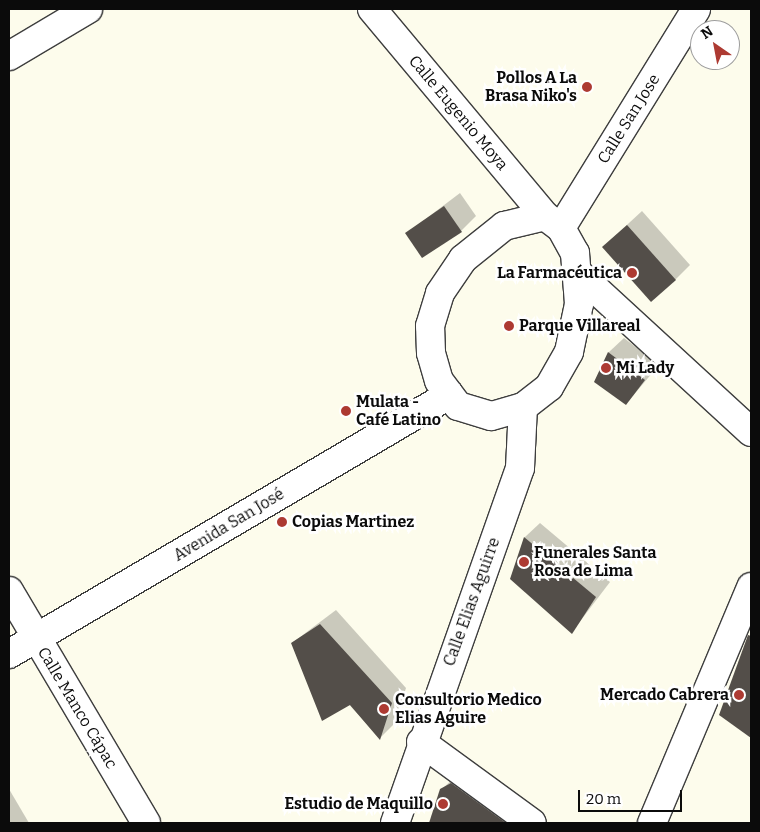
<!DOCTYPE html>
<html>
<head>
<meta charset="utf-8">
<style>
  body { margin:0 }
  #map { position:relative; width:760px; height:832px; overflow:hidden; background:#fdfcec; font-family:Bitter,serif }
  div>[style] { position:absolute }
  .shadow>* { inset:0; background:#0003 }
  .building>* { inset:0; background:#534e49 }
  .roads { filter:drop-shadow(1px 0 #3e3e3e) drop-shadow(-1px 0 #3e3e3e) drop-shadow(0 1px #3e3e3e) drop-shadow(0 -1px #3e3e3e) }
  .minor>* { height:28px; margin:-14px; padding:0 14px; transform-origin:14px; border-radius:14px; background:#fff }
  .dots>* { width:14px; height:14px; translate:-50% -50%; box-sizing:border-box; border:2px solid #fff; border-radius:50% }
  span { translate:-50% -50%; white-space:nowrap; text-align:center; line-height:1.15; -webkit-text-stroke:5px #fff; paint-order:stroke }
  .poi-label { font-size:16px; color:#0b0b0b; font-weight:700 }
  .right { translate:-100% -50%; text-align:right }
  .left { translate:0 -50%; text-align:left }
  .street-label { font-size:16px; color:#0b0b0b }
  .frame { position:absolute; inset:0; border:10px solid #0b0b0b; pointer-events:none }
  .north { position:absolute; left:690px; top:20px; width:50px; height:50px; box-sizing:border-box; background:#fff; border:1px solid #9d9d9d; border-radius:50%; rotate:327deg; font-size:14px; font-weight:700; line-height:20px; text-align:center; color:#0b0b0b }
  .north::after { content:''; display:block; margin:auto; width:18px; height:22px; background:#ad3a32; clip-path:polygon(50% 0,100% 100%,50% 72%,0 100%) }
  .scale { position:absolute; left:578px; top:790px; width:104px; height:22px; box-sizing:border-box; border:2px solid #0b0b0b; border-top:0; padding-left:6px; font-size:15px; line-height:18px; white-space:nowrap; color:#0b0b0b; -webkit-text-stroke:4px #fff; paint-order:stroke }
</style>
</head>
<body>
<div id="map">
  <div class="shadow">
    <i style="clip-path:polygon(460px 193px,476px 216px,461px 231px,407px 233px)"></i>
    <i style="clip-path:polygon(642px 211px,690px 265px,675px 280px,603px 247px)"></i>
    <i style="clip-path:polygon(624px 338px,659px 365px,626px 404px,595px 381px,609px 352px)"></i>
    <i style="clip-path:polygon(540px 523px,610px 582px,572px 632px,511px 578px,525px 537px)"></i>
    <i style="clip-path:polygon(336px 610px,406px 688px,394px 724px,380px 738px,292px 643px)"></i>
    <i style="clip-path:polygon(751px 652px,751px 736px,720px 714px,739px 664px)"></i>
    <i style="clip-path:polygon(457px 775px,538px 821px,550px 823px,437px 823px,431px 820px,441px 790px)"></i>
    <i style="clip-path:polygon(9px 789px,29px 823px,9px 823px)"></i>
  </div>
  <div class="building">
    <i style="clip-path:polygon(444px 206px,462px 232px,422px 258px,405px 233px)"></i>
    <i style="clip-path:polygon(627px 225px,676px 280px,651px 302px,602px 247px)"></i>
    <i style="clip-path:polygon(608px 352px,645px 380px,626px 405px,594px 382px)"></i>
    <i style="clip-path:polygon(524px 537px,596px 597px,572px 634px,510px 579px)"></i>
    <i style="clip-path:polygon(320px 624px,392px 703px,380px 740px,350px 705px,322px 721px,291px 643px)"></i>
    <i style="clip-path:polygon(748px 635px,751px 636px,751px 738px,719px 715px)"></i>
    <i style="clip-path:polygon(451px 783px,506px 823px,429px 823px,440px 789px)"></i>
  </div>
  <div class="roads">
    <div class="minor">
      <i style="left:372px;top:9px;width:270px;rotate:50.1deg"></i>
      <i style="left:9px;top:56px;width:92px;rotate:-30.7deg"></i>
      <i style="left:545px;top:216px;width:20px;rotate:37deg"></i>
      <i style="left:561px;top:228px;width:29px;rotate:61deg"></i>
      <i style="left:575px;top:253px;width:51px;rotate:85.5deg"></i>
      <i style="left:579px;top:304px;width:49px;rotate:101.8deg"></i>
      <i style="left:569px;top:352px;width:40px;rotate:119.7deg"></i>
      <i style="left:549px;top:387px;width:33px;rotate:142deg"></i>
      <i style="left:523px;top:407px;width:33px;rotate:164deg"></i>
      <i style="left:491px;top:416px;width:34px;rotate:-163deg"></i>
      <i style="left:458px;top:406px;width:31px;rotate:-127deg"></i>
      <i style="left:439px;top:381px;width:29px;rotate:-106deg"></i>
      <i style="left:431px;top:353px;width:27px;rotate:-92deg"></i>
      <i style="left:430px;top:326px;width:34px;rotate:-73deg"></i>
      <i style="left:440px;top:293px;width:41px;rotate:-55.9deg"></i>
      <i style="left:463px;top:259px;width:53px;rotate:-38.8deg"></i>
      <i style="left:504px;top:226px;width:42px;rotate:-13.7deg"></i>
      <i style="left:561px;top:228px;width:257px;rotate:-58.3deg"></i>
      <i style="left:578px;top:273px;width:235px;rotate:42.6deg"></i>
      <i style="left:9px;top:591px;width:269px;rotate:59.4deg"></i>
      <i style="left:9px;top:654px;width:511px;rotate:-30.48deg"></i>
      <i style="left:421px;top:742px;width:137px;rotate:36.1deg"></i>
      <i style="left:395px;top:823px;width:376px;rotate:-70.6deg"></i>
      <i style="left:520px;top:468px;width:61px;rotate:-87.2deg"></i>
      <i style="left:652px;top:823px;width:256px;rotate:-67.2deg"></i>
    </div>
  </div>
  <div class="dots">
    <i style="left:587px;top:87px;background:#ad3a32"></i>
    <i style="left:632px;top:273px;background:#ad3a32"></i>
    <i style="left:509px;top:326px;background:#ad3a32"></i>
    <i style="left:606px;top:368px;background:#ad3a32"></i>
    <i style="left:346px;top:411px;background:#ad3a32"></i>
    <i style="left:282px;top:522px;background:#ad3a32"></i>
    <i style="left:524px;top:562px;background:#ad3a32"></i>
    <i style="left:739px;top:695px;background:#ad3a32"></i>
    <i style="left:384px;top:709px;background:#ad3a32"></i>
    <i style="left:443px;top:804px;background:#ad3a32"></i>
  </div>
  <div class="poi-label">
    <span class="right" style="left:577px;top:87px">Pollos A La<br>Brasa Niko's</span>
    <span class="right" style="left:622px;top:273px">La Farmacéutica</span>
    <span class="left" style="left:519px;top:326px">Parque Villareal</span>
    <span class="left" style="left:616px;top:368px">Mi Lady</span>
    <span class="left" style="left:356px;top:411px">Mulata -<br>Café Latino</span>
    <span class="left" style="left:292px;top:522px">Copias Martinez</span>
    <span class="left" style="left:534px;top:562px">Funerales Santa<br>Rosa de Lima</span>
    <span class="right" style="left:729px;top:695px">Mercado Cabrera</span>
    <span class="left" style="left:395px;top:709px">Consultorio Medico<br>Elias Aguire</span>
    <span class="right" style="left:433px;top:804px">Estudio de Maquillo</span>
  </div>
  <div class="street-label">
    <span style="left:458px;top:113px;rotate:50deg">Calle Eugenio Moya</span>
    <span style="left:629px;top:119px;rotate:-58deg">Calle San Jose</span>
    <span style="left:229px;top:525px;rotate:-31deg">Avenida San José</span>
    <span style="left:472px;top:602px;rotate:-70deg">Calle Elias Aguirre</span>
    <span style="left:77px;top:708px;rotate:59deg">Calle Manco Cápac</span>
  </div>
  <div class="frame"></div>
  <div class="north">N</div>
  <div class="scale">20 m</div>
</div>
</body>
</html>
